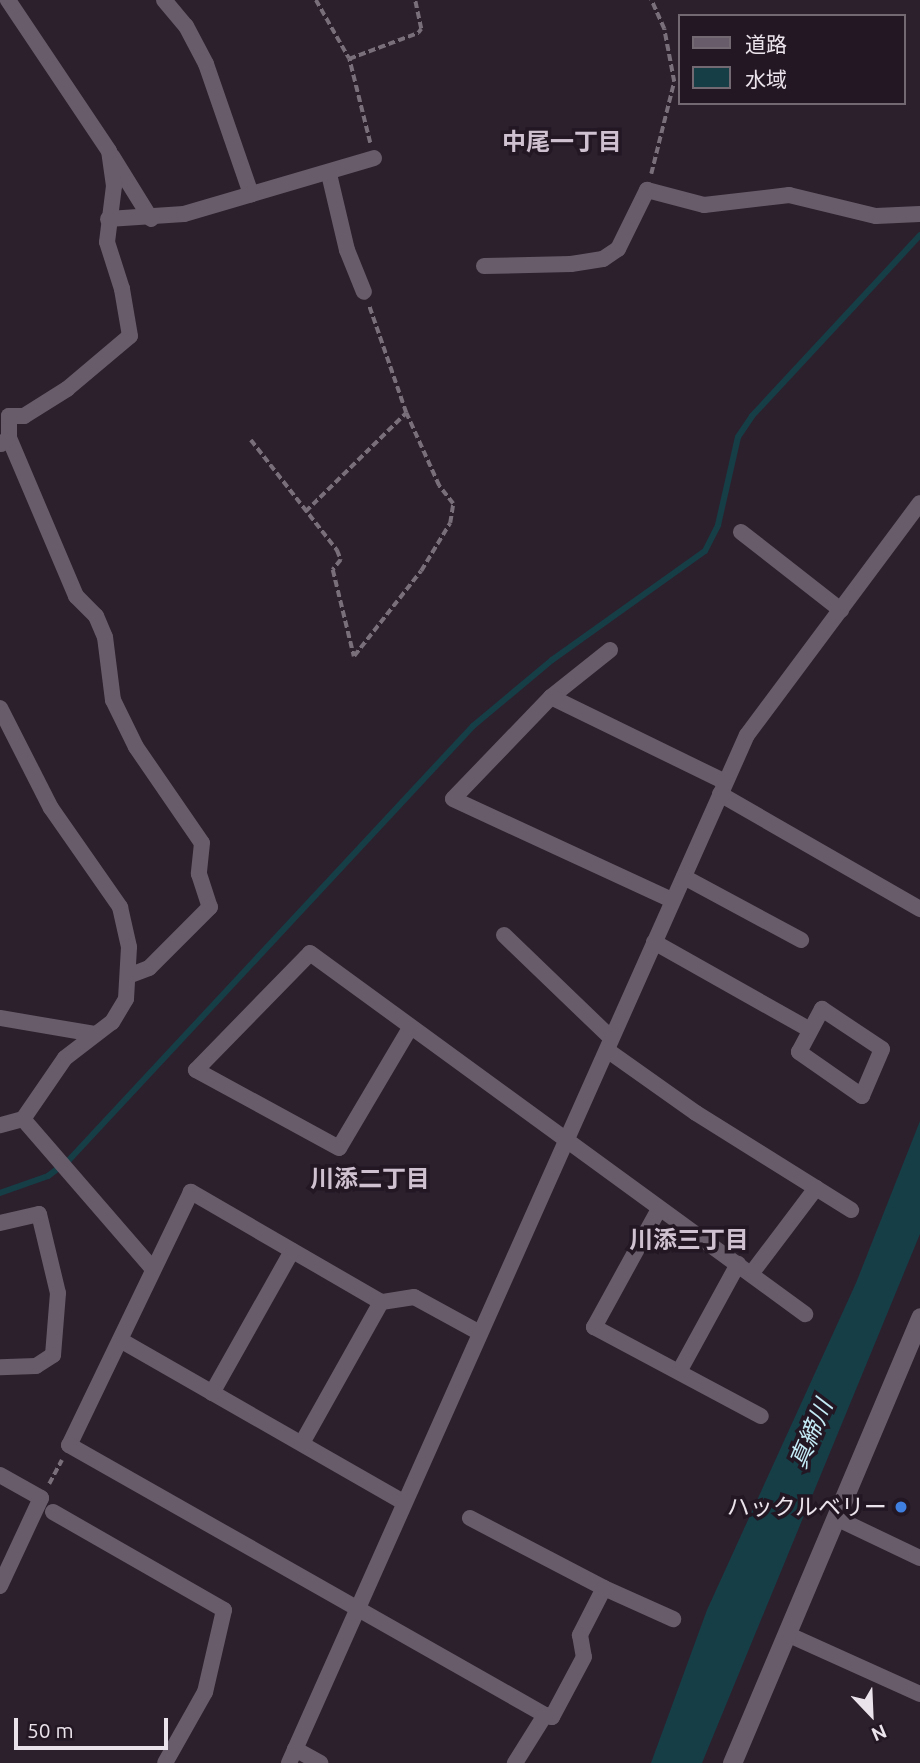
<!DOCTYPE html>
<html>
<head>
<meta charset="utf-8">
<style>
  body { margin:0 }
  #map { position:relative; width:920px; height:1763px; overflow:hidden; background:#2c202d; font-family:Ubuntu,"Noto Sans JP",sans-serif }
  div>[style] { position:absolute }
  .water>* { inset:0; background:#163e47 }
  .stream>* { height:6px; margin:-3px; padding:0 3px; transform-origin:3px; border-radius:3px; background:#163e47 }
  .path>* { height:3.5px; margin-top:-1.75px; transform-origin:0; background:repeating-linear-gradient(90deg,#796f7a 0 7px,transparent 0 10.5px) }
  .minor>* { height:16px; margin:-8px; padding:0 8px; transform-origin:8px; border-radius:8px; background:#695c6a }
  .tertiary>* { height:19px; margin:-9.5px; padding:0 9.5px; transform-origin:9.5px; border-radius:9.5px; background:#695c6a }
  .dots>* { width:19px; height:19px; translate:-50% -50%; box-sizing:border-box; border:4px solid #221723; border-radius:50% }
  span { translate:-50% -50%; white-space:nowrap; text-align:center; line-height:1.15; -webkit-text-stroke:7px #221723; paint-order:stroke }
  .poi-label { font-size:23px; color:#ebe3eb }
  .right { translate:-100% -50%; text-align:right }
  .neighbourhood-label { font-size:24px; color:#d0c1d1; font-weight:700 }
  .water-label { font-size:24px; color:#c5ecf6; font-style:italic }
  .legend { position:absolute; left:678px; top:14px; width:228px; height:91px; box-sizing:border-box; background:#221723; border:2px solid #726973; margin:0; padding:9px 12px; list-style:none; font-size:21px; color:#ebe3eb }
  .legend li { display:flex; align-items:center; gap:14px; height:35px }
  .legend b { width:35px; border:2px solid #726973 }
  .north { position:absolute; left:836px; top:1679px; width:70px; height:70px; -webkit-text-stroke:5px #221723; paint-order:stroke; rotate:157deg; font-size:19px; font-weight:700; line-height:28px; text-align:center; color:#ebe3eb }
  .north::after { content:''; display:block; margin:auto; width:24px; height:32px; background:#ebe3eb; clip-path:polygon(50% 0,100% 100%,50% 72%,0 100%) }
  .scale { position:absolute; left:14px; top:1718px; width:154px; height:32px; box-sizing:border-box; border:4px solid #ebe3eb; border-top:0; padding-left:9px; font-size:21px; line-height:24px; white-space:nowrap; color:#ebe3eb; -webkit-text-stroke:5px #221723; paint-order:stroke }
</style>
</head>
<body>
<div id="map">
  <div class="water">
    <i style="clip-path:polygon(920px 1121px,920px 1234px,702px 1763px,651px 1763px,707px 1610px,856px 1283px)"></i>
  </div>
  <div class="stream">
    <i style="left:0;top:1193px;width:51px;rotate:-19.5deg"></i>
    <i style="left:48px;top:1176px;width:26px;rotate:-37deg"></i>
    <i style="left:69px;top:1160px;width:593px;rotate:-47.05deg"></i>
    <i style="left:473px;top:726px;width:103px;rotate:-39.9deg"></i>
    <i style="left:552px;top:660px;width:188px;rotate:-35.5deg"></i>
    <i style="left:705px;top:551px;width:29px;rotate:-63deg"></i>
    <i style="left:718px;top:525px;width:90px;rotate:-77.2deg"></i>
    <i style="left:738px;top:437px;width:25px;rotate:-56deg"></i>
    <i style="left:752px;top:416px;width:247px;rotate:-47.1deg"></i>
  </div>
  <div class="path">
    <i style="left:316px;top:0;width:67px;rotate:60.4deg"></i>
    <i style="left:370px;top:143px;width:87px;rotate:-104deg"></i>
    <i style="left:349px;top:59px;width:74px;rotate:-20.6deg"></i>
    <i style="left:418px;top:33px;width:5px;rotate:-53deg"></i>
    <i style="left:421px;top:29px;width:30px;rotate:-102deg"></i>
    <i style="left:651px;top:174px;width:95px;rotate:-76deg"></i>
    <i style="left:674px;top:82px;width:54px;rotate:-100.7deg"></i>
    <i style="left:664px;top:29px;width:32px;rotate:-114deg"></i>
    <i style="left:251px;top:440px;width:140px;rotate:52deg"></i>
    <i style="left:337px;top:550px;width:11px;rotate:68deg"></i>
    <i style="left:341px;top:560px;width:13px;rotate:129deg"></i>
    <i style="left:333px;top:570px;width:89px;rotate:76.3deg"></i>
    <i style="left:354px;top:656px;width:108px;rotate:-51.8deg"></i>
    <i style="left:421px;top:571px;width:56px;rotate:-58.9deg"></i>
    <i style="left:450px;top:523px;width:19px;rotate:-81deg"></i>
    <i style="left:453px;top:504px;width:23px;rotate:-128deg"></i>
    <i style="left:439px;top:486px;width:80px;rotate:-114.3deg"></i>
    <i style="left:406px;top:413px;width:113px;rotate:-109.1deg"></i>
    <i style="left:305px;top:512px;width:141px;rotate:-44.4deg"></i>
    <i style="left:49px;top:1484px;width:27px;rotate:-62deg"></i>
  </div>
  <div class="minor">
    <i style="left:164px;top:0;width:34px;rotate:50deg"></i>
    <i style="left:186px;top:26px;width:43px;rotate:62.2deg"></i>
    <i style="left:206px;top:64px;width:138px;rotate:70.9deg"></i>
    <i style="left:112px;top:156px;width:74px;rotate:58.2deg"></i>
    <i style="left:329px;top:174px;width:78px;rotate:76.7deg"></i>
    <i style="left:347px;top:250px;width:45px;rotate:68deg"></i>
    <i style="left:108px;top:219px;width:76px;rotate:-3.8deg"></i>
    <i style="left:184px;top:214px;width:198px;rotate:-16.4deg"></i>
    <i style="left:484px;top:266px;width:87px;rotate:-1.3deg"></i>
    <i style="left:571px;top:264px;width:32px;rotate:-9deg"></i>
    <i style="left:603px;top:259px;width:18px;rotate:-34deg"></i>
    <i style="left:618px;top:249px;width:66px;rotate:-63.8deg"></i>
    <i style="left:647px;top:190px;width:59px;rotate:14.7deg"></i>
    <i style="left:704px;top:205px;width:86px;rotate:-6.7deg"></i>
    <i style="left:789px;top:195px;width:89px;rotate:13.6deg"></i>
    <i style="left:876px;top:216px;width:44px;rotate:-2.6deg"></i>
    <i style="left:9px;top:438px;width:172px;rotate:67deg"></i>
    <i style="left:76px;top:596px;width:28px;rotate:45deg"></i>
    <i style="left:96px;top:616px;width:23px;rotate:67deg"></i>
    <i style="left:105px;top:637px;width:64px;rotate:82.8deg"></i>
    <i style="left:113px;top:700px;width:52px;rotate:63.9deg"></i>
    <i style="left:136px;top:747px;width:116px;rotate:55.5deg"></i>
    <i style="left:202px;top:843px;width:31px;rotate:96deg"></i>
    <i style="left:199px;top:874px;width:35px;rotate:72deg"></i>
    <i style="left:210px;top:907px;width:86px;rotate:135deg"></i>
    <i style="left:149px;top:968px;width:22px;rotate:159deg"></i>
    <i style="left:1px;top:444px;width:10px;rotate:-37deg"></i>
    <i style="left:9px;top:438px;width:22px;rotate:-90deg"></i>
    <i style="left:9px;top:416px;width:15px"></i>
    <i style="left:24px;top:416px;width:51px;rotate:-32.1deg"></i>
    <i style="left:67px;top:389px;width:82px;rotate:-40.1deg"></i>
    <i style="left:130px;top:336px;width:48px;rotate:-99.7deg"></i>
    <i style="left:122px;top:289px;width:49px;rotate:-107.7deg"></i>
    <i style="left:107px;top:242px;width:56px;rotate:-82.9deg"></i>
    <i style="left:114px;top:186px;width:35px;rotate:-98deg"></i>
    <i style="left:109px;top:151px;width:182px;rotate:-123.8deg"></i>
    <i style="left:741px;top:532px;width:127px;rotate:38deg"></i>
    <i style="left:610px;top:650px;width:75px;rotate:141.5deg"></i>
    <i style="left:551px;top:697px;width:141px;rotate:133.9deg"></i>
    <i style="left:453px;top:799px;width:241px;rotate:24.8deg"></i>
    <i style="left:551px;top:697px;width:194px;rotate:26deg"></i>
    <i style="left:0;top:708px;width:112px;rotate:63deg"></i>
    <i style="left:51px;top:808px;width:121px;rotate:55.1deg"></i>
    <i style="left:120px;top:907px;width:41px;rotate:77.3deg"></i>
    <i style="left:129px;top:947px;width:52px;rotate:93.3deg"></i>
    <i style="left:126px;top:999px;width:27px;rotate:121deg"></i>
    <i style="left:112px;top:1022px;width:59px;rotate:142.5deg"></i>
    <i style="left:65px;top:1058px;width:74px;rotate:124.5deg"></i>
    <i style="left:23px;top:1119px;width:24px;rotate:165deg"></i>
    <i style="left:720px;top:794px;width:231px;rotate:29.9deg"></i>
    <i style="left:684px;top:877px;width:133px;rotate:28.3deg"></i>
    <i style="left:504px;top:935px;width:149px;rotate:43.9deg"></i>
    <i style="left:654px;top:942px;width:179px;rotate:29.4deg"></i>
    <i style="left:822px;top:1009px;width:72px;rotate:33.7deg"></i>
    <i style="left:882px;top:1049px;width:51px;rotate:113.1deg"></i>
    <i style="left:862px;top:1096px;width:77px;rotate:-145.1deg"></i>
    <i style="left:799px;top:1052px;width:49px;rotate:-61.9deg"></i>
    <i style="left:0;top:1018px;width:96px;rotate:9.6deg"></i>
    <i style="left:410px;top:1028px;width:139px;rotate:120.6deg"></i>
    <i style="left:339px;top:1148px;width:163px;rotate:-151.4deg"></i>
    <i style="left:196px;top:1070px;width:163px;rotate:-45.7deg"></i>
    <i style="left:310px;top:953px;width:613px;rotate:36.1deg"></i>
    <i style="left:607px;top:1050px;width:109px;rotate:35.3deg"></i>
    <i style="left:696px;top:1113px;width:183px;rotate:32deg"></i>
    <i style="left:23px;top:1119px;width:198px;rotate:49.1deg"></i>
    <i style="left:659px;top:1209px;width:135px;rotate:118.8deg"></i>
    <i style="left:594px;top:1327px;width:189px;rotate:28.1deg"></i>
    <i style="left:0;top:1223px;width:40px;rotate:-13deg"></i>
    <i style="left:39px;top:1214px;width:81px;rotate:76.5deg"></i>
    <i style="left:58px;top:1293px;width:62px;rotate:94.6deg"></i>
    <i style="left:53px;top:1355px;width:20px;rotate:147deg"></i>
    <i style="left:36px;top:1366px;width:36px;rotate:178deg"></i>
    <i style="left:751px;top:1274px;width:108px;rotate:-52.9deg"></i>
    <i style="left:480px;top:1333px;width:75px;rotate:-151.4deg"></i>
    <i style="left:414px;top:1297px;width:33px;rotate:171deg"></i>
    <i style="left:381px;top:1302px;width:220px;rotate:-149.9deg"></i>
    <i style="left:191px;top:1192px;width:281px;rotate:115.7deg"></i>
    <i style="left:69px;top:1445px;width:547px;rotate:29.56deg"></i>
    <i style="left:122px;top:1341px;width:324px;rotate:29.8deg"></i>
    <i style="left:680px;top:1370px;width:121px;rotate:-61.3deg"></i>
    <i style="left:212px;top:1393px;width:163px;rotate:-60.6deg"></i>
    <i style="left:302px;top:1443px;width:162px;rotate:-60.7deg"></i>
    <i style="left:0;top:1475px;width:47px;rotate:29.3deg"></i>
    <i style="left:41px;top:1498px;width:97px;rotate:115deg"></i>
    <i style="left:53px;top:1512px;width:197px;rotate:29.8deg"></i>
    <i style="left:224px;top:1610px;width:84px;rotate:103deg"></i>
    <i style="left:205px;top:1692px;width:81px;rotate:119.4deg"></i>
    <i style="left:470px;top:1518px;width:151px;rotate:27.6deg"></i>
    <i style="left:604px;top:1588px;width:53px;rotate:117.1deg"></i>
    <i style="left:580px;top:1635px;width:22px;rotate:80deg"></i>
    <i style="left:584px;top:1657px;width:68px;rotate:118.1deg"></i>
    <i style="left:552px;top:1717px;width:7px;rotate:-164deg"></i>
    <i style="left:545px;top:1715px;width:57px;rotate:122deg"></i>
    <i style="left:836px;top:1518px;width:93px;rotate:25.5deg"></i>
    <i style="left:604px;top:1588px;width:76px;rotate:24.2deg"></i>
    <i style="left:787px;top:1634px;width:146px;rotate:24.3deg"></i>
    <i style="left:295px;top:1749px;width:29px;rotate:29deg"></i>
    <i style="left:289px;top:1763px;width:1125px;rotate:-65.99deg"></i>
    <i style="left:747px;top:735px;width:289px;rotate:-53.3deg"></i>
  </div>
  <div class="tertiary">
    <i style="left:732px;top:1763px;width:484px;rotate:-67.1deg"></i>
  </div>
  <div class="dots">
    <i style="left:901px;top:1507px;background:#3f7fe0"></i>
  </div>
  <div class="poi-label">
    <span class="right" style="left:887px;top:1507px">ハックルベリー</span>
  </div>
  <div class="neighbourhood-label">
    <span style="left:562px;top:142px">中尾一丁目</span>
    <span style="left:370px;top:1179px">川添二丁目</span>
    <span style="left:689px;top:1240px">川添三丁目</span>
  </div>
  <div class="water-label">
    <span style="left:811px;top:1434px;rotate:-67deg">真締川</span>
  </div>
  <ul class="legend">
  <li><b style="height:9px;background:#695c6a"></b>道路</li>
  <li><b style="height:19px;background:#163e47"></b>水域</li>
  </ul>
  <div class="north">N</div>
  <div class="scale">50 m</div>
</div>
</body>
</html>
